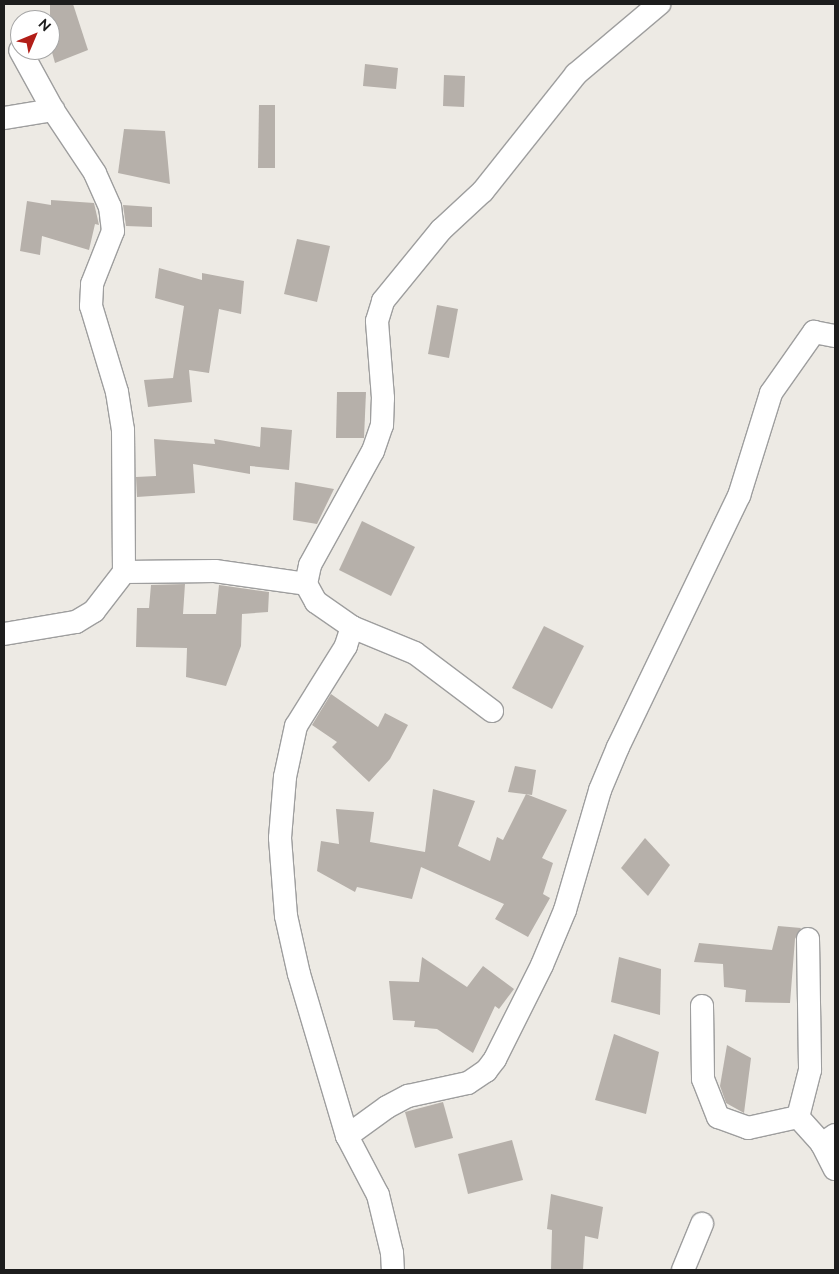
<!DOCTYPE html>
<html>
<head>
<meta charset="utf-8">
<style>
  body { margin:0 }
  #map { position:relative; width:839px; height:1274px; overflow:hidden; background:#edeae4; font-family:Raleway,sans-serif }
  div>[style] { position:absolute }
  .building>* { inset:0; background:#b6b0aa }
  .roads { filter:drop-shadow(1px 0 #9e9e9e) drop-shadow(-1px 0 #9e9e9e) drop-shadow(0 1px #9e9e9e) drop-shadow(0 -1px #9e9e9e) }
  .street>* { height:22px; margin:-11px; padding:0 11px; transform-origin:11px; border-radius:11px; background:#fff }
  span { translate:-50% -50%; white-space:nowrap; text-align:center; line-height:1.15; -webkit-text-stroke:4px #fff; paint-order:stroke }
  .frame { position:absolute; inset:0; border:5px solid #1d1d1d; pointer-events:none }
  .north { position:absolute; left:10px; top:10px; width:50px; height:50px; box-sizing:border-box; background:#fff; border:1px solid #a5a5a5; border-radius:50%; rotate:45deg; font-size:14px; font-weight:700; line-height:20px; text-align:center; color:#1d1d1d }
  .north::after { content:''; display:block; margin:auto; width:18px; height:22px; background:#b21e18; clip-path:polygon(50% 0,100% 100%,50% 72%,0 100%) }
</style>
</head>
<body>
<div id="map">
  <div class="building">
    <i style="clip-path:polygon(50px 4px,73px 4px,88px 50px,55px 63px,50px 45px)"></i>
    <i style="clip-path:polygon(365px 64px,398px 68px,396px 89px,363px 86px)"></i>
    <i style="clip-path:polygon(444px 75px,465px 76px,464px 107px,443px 106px)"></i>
    <i style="clip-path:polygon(259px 105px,275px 105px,275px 168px,258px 168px)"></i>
    <i style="clip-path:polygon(124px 129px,165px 131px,170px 184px,118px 173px)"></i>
    <i style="clip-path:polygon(51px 200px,94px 203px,99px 225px,95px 224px,89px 250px,42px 236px,40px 255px,20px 251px,27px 201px,51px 205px)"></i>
    <i style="clip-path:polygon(123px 205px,152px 207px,152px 227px,126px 226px)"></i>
    <i style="clip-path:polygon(297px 239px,330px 246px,317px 302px,284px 294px)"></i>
    <i style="clip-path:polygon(159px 268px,202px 280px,202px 273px,244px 281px,241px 314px,219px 309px,209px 373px,189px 370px,192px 402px,148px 407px,144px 380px,173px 378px,184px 306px,155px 298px)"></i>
    <i style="clip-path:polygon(437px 305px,458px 309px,449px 358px,428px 354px)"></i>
    <i style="clip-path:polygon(337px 392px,366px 392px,364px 438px,336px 438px)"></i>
    <i style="clip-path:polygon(261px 427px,292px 430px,289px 470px,250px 466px,250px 474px,193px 464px,195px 493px,137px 497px,136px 477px,156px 476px,154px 439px,215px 444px,214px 439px,260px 447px)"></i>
    <i style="clip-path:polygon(295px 482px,334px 489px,317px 524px,293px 520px)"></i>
    <i style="clip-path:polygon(362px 521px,415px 547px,391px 596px,339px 570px)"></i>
    <i style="clip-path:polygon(185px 584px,183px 614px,216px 614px,219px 585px,269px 592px,268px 612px,242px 614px,241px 646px,226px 686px,186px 677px,187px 648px,136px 647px,137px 608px,149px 608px,151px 585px)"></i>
    <i style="clip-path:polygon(544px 626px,584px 646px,552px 709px,512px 688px)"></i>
    <i style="clip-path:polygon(331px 694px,378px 727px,385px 713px,408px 725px,390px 759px,369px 782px,332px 747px,337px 742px,312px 725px)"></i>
    <i style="clip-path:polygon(515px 766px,536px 770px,532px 795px,508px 792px)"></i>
    <i style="clip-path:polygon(433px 789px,475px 801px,458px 846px,490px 861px,497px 837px,503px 840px,526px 794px,567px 810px,542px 858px,553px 863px,543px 894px,550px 898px,528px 937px,495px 919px,504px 904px,421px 867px,412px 899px,357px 887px,355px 892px,317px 871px,321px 841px,339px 844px,336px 809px,374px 812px,370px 842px,425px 852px)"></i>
    <i style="clip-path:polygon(645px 838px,670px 865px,648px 896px,621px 868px)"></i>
    <i style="clip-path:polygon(778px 926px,801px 928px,795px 939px,790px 1003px,745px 1002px,746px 990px,724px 987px,723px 964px,694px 962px,699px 943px,772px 950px)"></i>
    <i style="clip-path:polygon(422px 957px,467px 987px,483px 966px,514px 989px,499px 1009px,495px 1006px,473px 1053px,437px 1029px,414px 1027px,415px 1021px,393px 1020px,389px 981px,419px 982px)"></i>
    <i style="clip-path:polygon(619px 957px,661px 969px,660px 1015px,611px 1002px)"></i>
    <i style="clip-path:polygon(614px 1034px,659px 1052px,646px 1114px,595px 1100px)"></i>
    <i style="clip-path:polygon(727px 1045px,751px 1058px,744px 1113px,726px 1103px,720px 1086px)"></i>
    <i style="clip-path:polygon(443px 1102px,453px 1138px,415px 1148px,405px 1112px)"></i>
    <i style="clip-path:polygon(512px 1140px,523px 1180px,468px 1194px,458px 1154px)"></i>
    <i style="clip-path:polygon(551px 1194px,603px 1207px,598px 1239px,585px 1236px,583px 1270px,551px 1270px,552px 1230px,547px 1229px)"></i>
  </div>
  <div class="roads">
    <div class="street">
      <i style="left:4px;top:118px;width:50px;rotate:-9.3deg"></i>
      <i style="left:124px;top:572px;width:91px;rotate:-0.6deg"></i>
      <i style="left:215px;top:571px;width:92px;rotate:8.1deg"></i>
      <i style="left:352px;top:627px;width:20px;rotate:108deg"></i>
      <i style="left:346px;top:646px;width:94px;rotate:122deg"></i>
      <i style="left:296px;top:726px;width:52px;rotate:102.2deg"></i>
      <i style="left:285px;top:777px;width:61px;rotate:94.7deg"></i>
      <i style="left:280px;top:838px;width:78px;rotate:85.6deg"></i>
      <i style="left:286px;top:916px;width:59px;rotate:77.4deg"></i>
      <i style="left:299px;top:974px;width:169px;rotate:73.5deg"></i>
      <i style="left:347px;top:1136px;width:67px;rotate:62.3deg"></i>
      <i style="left:378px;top:1195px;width:60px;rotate:76.4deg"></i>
      <i style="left:392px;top:1253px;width:17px;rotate:87deg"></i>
      <i style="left:4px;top:634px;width:73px;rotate:-9.5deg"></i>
      <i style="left:76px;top:622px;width:21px;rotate:-31deg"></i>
      <i style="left:94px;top:611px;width:49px;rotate:-52.4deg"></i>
      <i style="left:124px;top:572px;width:142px;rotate:-90.4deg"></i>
      <i style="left:123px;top:430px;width:38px;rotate:-99deg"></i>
      <i style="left:117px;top:392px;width:90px;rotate:-106.8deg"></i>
      <i style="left:91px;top:306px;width:22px;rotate:-87deg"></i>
      <i style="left:92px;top:284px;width:57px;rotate:-68.4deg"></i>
      <i style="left:113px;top:231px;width:24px;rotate:-97deg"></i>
      <i style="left:110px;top:207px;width:37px;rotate:-114deg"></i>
      <i style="left:95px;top:173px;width:76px;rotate:-123.7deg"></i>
      <i style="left:53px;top:110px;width:68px;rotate:-118.8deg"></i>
      <i style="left:492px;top:711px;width:96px;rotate:-143deg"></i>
      <i style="left:415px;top:653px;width:68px;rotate:-157.6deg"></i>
      <i style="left:352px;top:627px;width:44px;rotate:-145.2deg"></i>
      <i style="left:316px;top:602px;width:21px;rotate:-119deg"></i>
      <i style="left:306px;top:584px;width:19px;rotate:-78deg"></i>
      <i style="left:310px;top:565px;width:130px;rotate:-61.1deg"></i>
      <i style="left:373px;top:451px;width:28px;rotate:-71deg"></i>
      <i style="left:382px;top:425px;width:27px;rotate:-88deg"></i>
      <i style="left:383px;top:398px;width:77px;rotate:-94.5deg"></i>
      <i style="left:377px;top:321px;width:21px;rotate:-73deg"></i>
      <i style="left:383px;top:301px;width:92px;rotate:-50.8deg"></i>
      <i style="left:441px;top:230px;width:57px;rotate:-42.9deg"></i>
      <i style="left:483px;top:191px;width:149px;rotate:-51.5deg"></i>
      <i style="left:576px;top:74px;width:109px;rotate:-40.1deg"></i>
      <i style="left:808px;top:939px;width:131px;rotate:89.1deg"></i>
      <i style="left:810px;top:1070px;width:49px;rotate:104.3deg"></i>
      <i style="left:798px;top:1117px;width:36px;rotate:48deg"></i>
      <i style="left:702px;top:1006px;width:73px;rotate:89.2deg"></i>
      <i style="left:703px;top:1079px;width:41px;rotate:68.5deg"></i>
      <i style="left:718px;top:1117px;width:32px;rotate:20deg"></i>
      <i style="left:748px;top:1128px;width:51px;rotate:-12.4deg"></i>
      <i style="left:835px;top:1135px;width:16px;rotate:145deg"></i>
      <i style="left:822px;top:1144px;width:28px;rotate:63deg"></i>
      <i style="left:347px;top:1136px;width:49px;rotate:-35.9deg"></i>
      <i style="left:387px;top:1107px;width:24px;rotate:-28deg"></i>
      <i style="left:408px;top:1096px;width:61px;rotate:-12.2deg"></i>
      <i style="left:468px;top:1083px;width:22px;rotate:-34deg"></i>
      <i style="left:486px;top:1071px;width:15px;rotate:-53deg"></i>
      <i style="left:495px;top:1059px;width:105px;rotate:-63.4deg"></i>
      <i style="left:542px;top:965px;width:60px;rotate:-67.3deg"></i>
      <i style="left:565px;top:910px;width:125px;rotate:-73.7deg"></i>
      <i style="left:600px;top:790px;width:47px;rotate:-67.3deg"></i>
      <i style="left:618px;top:747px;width:279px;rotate:-64.3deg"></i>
      <i style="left:739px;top:496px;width:108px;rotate:-72.7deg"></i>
      <i style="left:771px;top:393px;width:75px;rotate:-54.8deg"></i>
      <i style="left:814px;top:332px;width:21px;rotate:11deg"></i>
      <i style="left:683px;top:1270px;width:50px;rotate:-67.6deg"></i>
    </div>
  </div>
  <div class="frame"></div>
  <div class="north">N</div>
</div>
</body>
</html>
